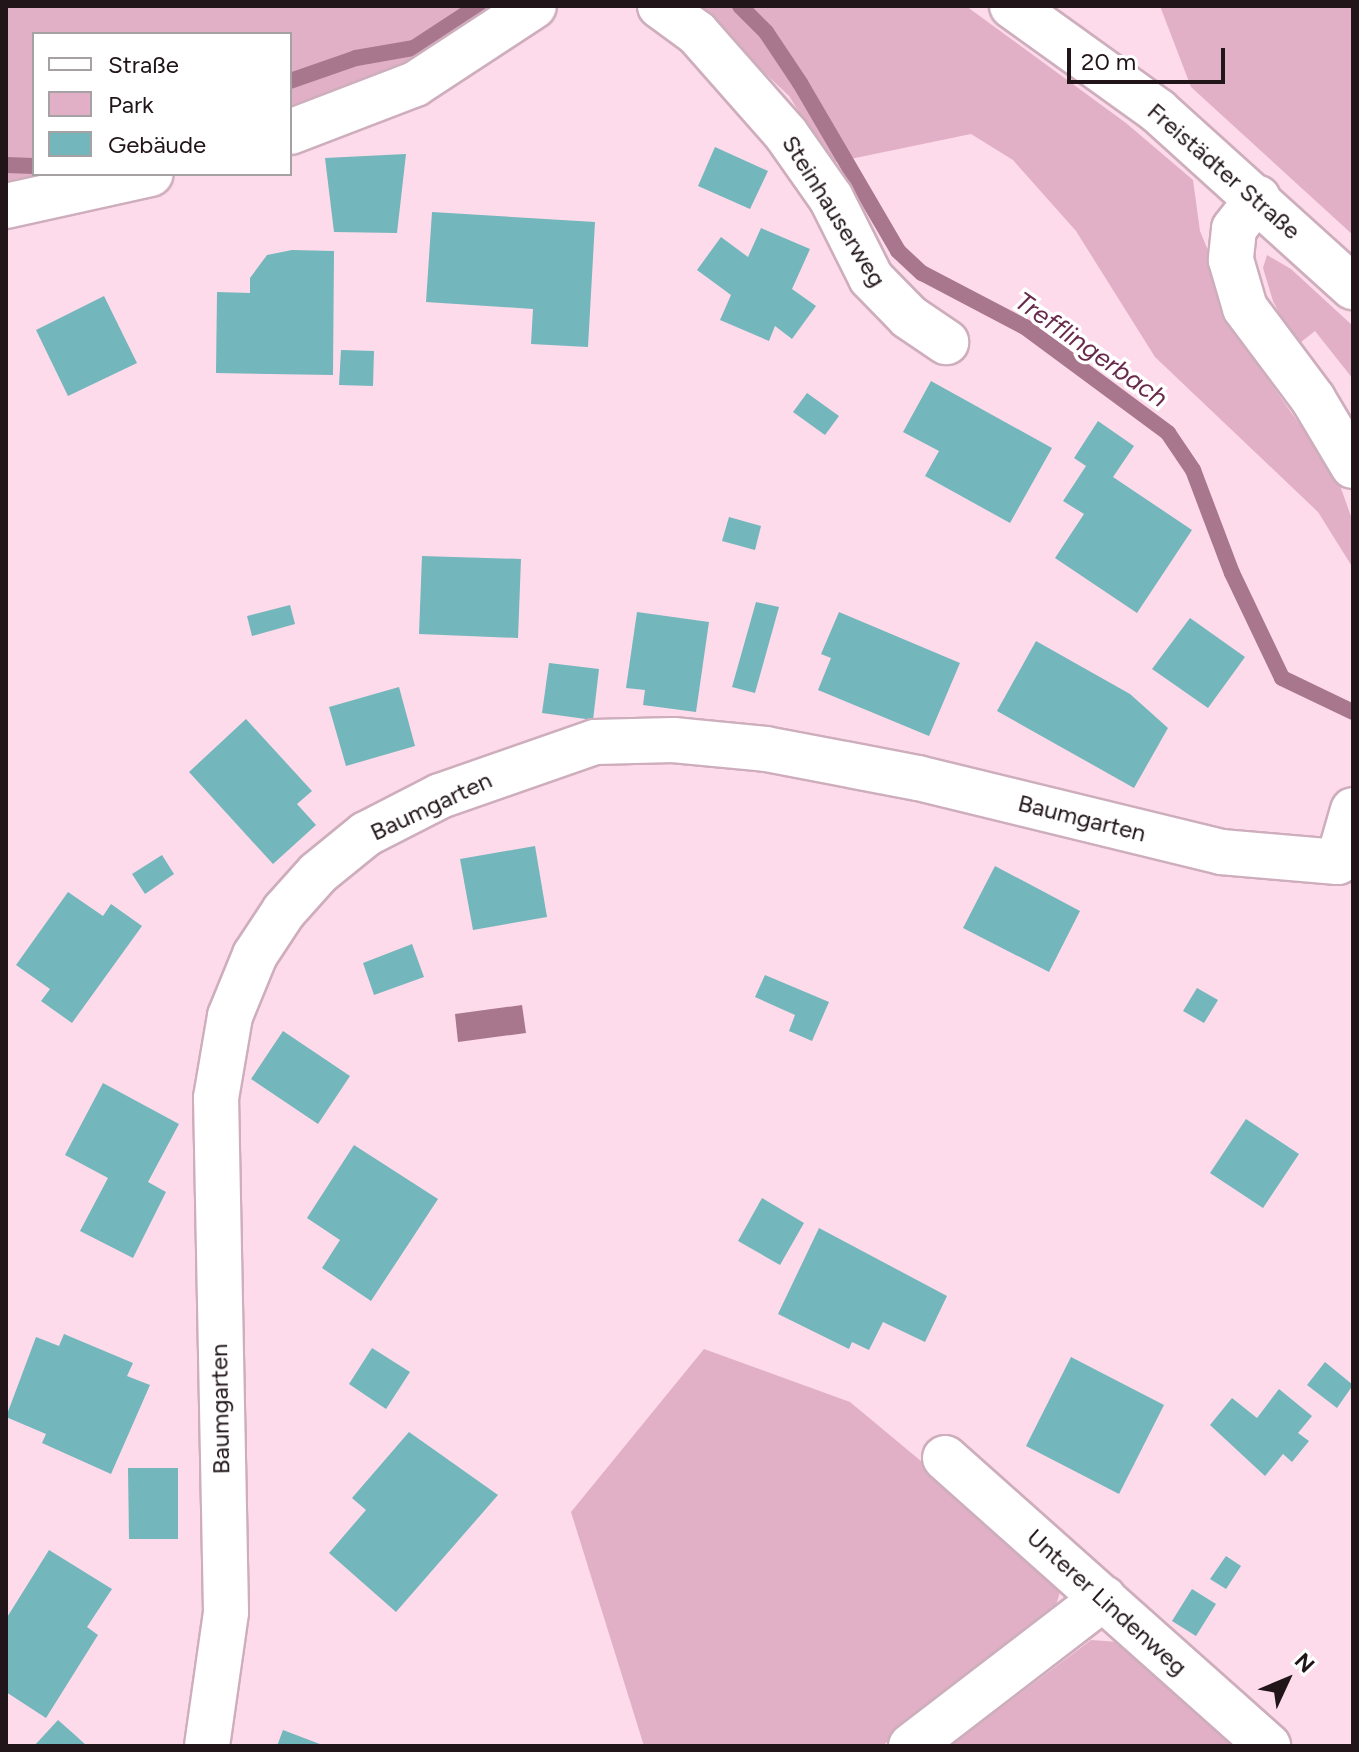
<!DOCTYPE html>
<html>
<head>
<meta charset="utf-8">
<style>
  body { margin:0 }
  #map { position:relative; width:1359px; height:1752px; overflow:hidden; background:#fddbea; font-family:Figtree,sans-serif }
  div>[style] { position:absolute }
  .green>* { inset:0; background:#e1b0c6 }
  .water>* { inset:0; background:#a8778e }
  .stream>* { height:16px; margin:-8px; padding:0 8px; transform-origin:8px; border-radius:8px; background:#a8778e }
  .building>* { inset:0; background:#73b6bc }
  .roads { filter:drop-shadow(2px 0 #ceaebc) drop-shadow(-2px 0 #ceaebc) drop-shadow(0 2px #ceaebc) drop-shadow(0 -2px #ceaebc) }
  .minor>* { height:44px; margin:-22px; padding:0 22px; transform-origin:22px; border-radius:22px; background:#fff }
  .primary>* { height:44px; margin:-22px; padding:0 22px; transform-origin:22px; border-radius:22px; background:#fff }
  span { translate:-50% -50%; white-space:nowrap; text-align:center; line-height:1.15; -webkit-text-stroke:7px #fff; paint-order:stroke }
  .street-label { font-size:24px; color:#21151a }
  .water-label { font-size:26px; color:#68294a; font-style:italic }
  .frame { position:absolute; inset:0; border:8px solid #21151a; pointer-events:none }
  .legend { position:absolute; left:32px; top:32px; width:260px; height:144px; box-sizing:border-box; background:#fff; border:2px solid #a6a1a3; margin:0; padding:10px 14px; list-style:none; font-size:24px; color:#21151a }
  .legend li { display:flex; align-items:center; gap:16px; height:40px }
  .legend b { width:40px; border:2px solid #a6a1a3 }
  .north { position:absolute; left:1247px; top:1640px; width:80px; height:80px; -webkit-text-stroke:6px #fff; paint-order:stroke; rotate:46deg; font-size:22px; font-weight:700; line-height:32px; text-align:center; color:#21151a }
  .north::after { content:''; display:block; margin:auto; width:28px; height:36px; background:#21151a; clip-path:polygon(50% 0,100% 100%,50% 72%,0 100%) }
  .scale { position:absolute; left:1067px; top:48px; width:158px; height:36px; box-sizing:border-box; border:4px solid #21151a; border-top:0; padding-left:10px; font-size:24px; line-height:28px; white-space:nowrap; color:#21151a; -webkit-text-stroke:6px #fff; paint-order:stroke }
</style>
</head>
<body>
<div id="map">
  <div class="green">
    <i style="clip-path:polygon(6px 6px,507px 6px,400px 71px,290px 114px,290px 34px,34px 34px,34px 174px,85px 174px,6px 189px)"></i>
    <i style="clip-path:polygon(695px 6px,966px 6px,1126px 123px,1193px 180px,1200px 231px,1252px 357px,1337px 477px,1353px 522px,1353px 568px,1318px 512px,1155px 357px,1076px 231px,1013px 160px,971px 134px,831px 163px,789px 96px)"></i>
    <i style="clip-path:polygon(1160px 6px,1353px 6px,1353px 235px,1191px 87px)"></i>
    <i style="clip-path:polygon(1267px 255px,1291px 269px,1353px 326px,1353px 379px,1315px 331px,1296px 346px,1273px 301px,1263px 268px)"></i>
    <i style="clip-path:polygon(704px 1349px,850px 1402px,1052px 1570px,1060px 1592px,1054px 1612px,882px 1746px,644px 1746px,571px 1512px)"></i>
    <i style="clip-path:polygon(1091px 1640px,1119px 1642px,1240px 1746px,950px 1746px)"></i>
  </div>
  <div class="water">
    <i style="clip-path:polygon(522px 1005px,526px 1033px,458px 1042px,455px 1014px)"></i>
  </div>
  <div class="stream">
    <i style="left:740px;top:6px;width:37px;rotate:45deg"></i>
    <i style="left:766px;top:32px;width:61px;rotate:56.3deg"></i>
    <i style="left:800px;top:83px;width:194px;rotate:59.7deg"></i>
    <i style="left:898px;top:251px;width:33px;rotate:43deg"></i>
    <i style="left:922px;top:273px;width:116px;rotate:27.7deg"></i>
    <i style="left:1025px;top:327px;width:178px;rotate:36.5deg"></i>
    <i style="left:1168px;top:433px;width:45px;rotate:56deg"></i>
    <i style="left:1193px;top:470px;width:110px;rotate:69.3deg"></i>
    <i style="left:1232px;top:573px;width:116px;rotate:64.5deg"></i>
    <i style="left:1282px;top:678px;width:79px;rotate:25.6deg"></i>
    <i style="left:290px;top:81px;width:70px;rotate:-19.2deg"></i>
    <i style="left:356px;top:58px;width:59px;rotate:-9.8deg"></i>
    <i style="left:414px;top:48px;width:77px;rotate:-33.3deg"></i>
    <i style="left:6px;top:165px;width:28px;rotate:2deg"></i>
  </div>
  <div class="building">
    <i style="clip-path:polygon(715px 147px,768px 171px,750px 209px,698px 186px)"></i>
    <i style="clip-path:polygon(406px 154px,397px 233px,334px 232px,325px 158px)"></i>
    <i style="clip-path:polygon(432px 212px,595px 222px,588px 347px,531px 344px,533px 309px,426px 302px)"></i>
    <i style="clip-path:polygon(761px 228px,810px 249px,792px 289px,816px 306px,792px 339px,775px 326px,769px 341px,720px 320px,731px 295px,697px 270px,721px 237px,748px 257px)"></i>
    <i style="clip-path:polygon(292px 250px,334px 251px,333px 375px,216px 373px,217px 292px,250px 293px,250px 278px,267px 255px)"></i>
    <i style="clip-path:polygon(104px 296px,137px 363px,68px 396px,36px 330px)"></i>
    <i style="clip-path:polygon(341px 350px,374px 351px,373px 386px,339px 385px)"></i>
    <i style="clip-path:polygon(931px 381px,1052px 448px,1010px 523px,925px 476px,939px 451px,903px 432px)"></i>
    <i style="clip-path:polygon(807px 393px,839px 416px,825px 435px,793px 412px)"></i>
    <i style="clip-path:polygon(1098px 421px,1134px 446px,1113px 477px,1192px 530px,1137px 613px,1055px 558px,1084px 514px,1063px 501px,1086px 466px,1074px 458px)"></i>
    <i style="clip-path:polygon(729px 517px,761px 526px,755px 550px,722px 541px)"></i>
    <i style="clip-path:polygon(422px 556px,521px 559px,518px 638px,419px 634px)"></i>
    <i style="clip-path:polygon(756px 602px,779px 607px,755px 693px,732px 687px)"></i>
    <i style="clip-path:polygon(290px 605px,295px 624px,252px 636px,247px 616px)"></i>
    <i style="clip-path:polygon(637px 612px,709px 622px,696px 712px,643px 705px,645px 690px,626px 688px)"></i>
    <i style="clip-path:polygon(839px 612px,960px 663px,929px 736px,818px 690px,831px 658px,821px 654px)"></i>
    <i style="clip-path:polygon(1190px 618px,1245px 657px,1208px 708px,1152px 669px)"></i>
    <i style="clip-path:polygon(1036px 641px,1130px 694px,1168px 728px,1134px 788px,997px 711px)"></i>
    <i style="clip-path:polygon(549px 663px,599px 669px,593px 720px,542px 713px)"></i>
    <i style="clip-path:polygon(399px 687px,415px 746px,346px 766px,329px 707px)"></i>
    <i style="clip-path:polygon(246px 719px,312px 791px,297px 804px,316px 825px,273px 864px,189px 772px)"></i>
    <i style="clip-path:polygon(535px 846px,547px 917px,473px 930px,460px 859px)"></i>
    <i style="clip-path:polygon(162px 855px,174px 874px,145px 894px,132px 874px)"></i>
    <i style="clip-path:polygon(995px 866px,1080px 911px,1049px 972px,963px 928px)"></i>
    <i style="clip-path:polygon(68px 892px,103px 916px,111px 904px,142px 926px,72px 1023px,41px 1001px,50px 989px,16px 965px)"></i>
    <i style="clip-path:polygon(412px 944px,424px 977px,374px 995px,363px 963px)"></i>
    <i style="clip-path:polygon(765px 975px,829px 1002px,812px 1041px,789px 1031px,795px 1015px,755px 997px)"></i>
    <i style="clip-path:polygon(1197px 988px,1218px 1000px,1204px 1023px,1183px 1011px)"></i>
    <i style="clip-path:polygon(283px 1031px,350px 1076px,318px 1124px,251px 1079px)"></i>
    <i style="clip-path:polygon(103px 1083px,179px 1124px,148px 1182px,166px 1192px,133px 1258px,80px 1231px,108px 1178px,65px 1155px)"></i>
    <i style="clip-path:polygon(1246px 1119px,1299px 1154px,1263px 1208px,1210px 1173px)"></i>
    <i style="clip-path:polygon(354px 1145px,438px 1199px,371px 1301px,322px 1268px,340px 1240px,307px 1218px)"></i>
    <i style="clip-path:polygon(762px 1198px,804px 1223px,780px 1265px,738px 1241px)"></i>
    <i style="clip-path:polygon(819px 1228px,947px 1296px,925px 1342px,883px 1322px,869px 1350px,852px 1342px,849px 1349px,778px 1314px)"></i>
    <i style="clip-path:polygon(64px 1334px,133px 1363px,127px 1376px,150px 1385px,111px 1474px,42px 1443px,46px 1434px,6px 1417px,36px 1337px,59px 1346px)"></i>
    <i style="clip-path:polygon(372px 1348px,410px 1372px,386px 1409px,349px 1384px)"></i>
    <i style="clip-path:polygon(1071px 1357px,1164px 1405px,1119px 1494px,1026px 1446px)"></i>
    <i style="clip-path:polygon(1325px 1362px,1353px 1385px,1337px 1408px,1307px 1385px)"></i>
    <i style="clip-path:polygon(1279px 1389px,1312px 1416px,1298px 1433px,1309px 1441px,1292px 1462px,1283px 1454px,1265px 1476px,1210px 1425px,1232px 1398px,1257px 1418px)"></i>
    <i style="clip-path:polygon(409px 1432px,498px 1495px,396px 1612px,329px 1553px,366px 1510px,352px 1498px)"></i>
    <i style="clip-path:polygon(128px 1468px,178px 1468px,178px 1539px,129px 1539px)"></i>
    <i style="clip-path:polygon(49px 1550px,112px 1589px,87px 1627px,98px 1635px,46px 1718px,6px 1692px,6px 1619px)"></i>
    <i style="clip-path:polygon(1226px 1556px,1241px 1566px,1226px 1589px,1210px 1579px)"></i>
    <i style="clip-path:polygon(1192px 1589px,1216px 1604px,1196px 1636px,1172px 1621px)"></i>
    <i style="clip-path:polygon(58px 1720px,75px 1735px,87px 1746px,34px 1746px)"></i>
    <i style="clip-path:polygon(283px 1730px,325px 1746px,277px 1746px)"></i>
  </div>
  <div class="roads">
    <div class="minor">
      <i style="left:660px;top:6px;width:46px;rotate:36.1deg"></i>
      <i style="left:697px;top:33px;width:135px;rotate:48.6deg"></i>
      <i style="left:786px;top:134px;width:78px;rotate:54.9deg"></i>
      <i style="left:831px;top:198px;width:89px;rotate:63.4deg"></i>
      <i style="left:871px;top:278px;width:54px;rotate:45.7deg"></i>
      <i style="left:909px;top:317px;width:45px;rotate:34deg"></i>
      <i style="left:290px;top:132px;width:134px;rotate:-21deg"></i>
      <i style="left:415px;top:84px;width:142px;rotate:-33.2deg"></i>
      <i style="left:1258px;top:198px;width:39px;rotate:128deg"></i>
      <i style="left:1234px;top:229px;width:31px;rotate:96deg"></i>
      <i style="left:1231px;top:260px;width:50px;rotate:73.7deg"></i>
      <i style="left:1245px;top:308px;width:114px;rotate:53.2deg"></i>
      <i style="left:1313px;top:399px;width:78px;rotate:59.2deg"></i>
      <i style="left:6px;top:206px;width:148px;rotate:-12.5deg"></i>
      <i style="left:945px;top:1458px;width:433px;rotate:41.7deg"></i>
      <i style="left:207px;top:1746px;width:135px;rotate:-81.9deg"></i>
      <i style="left:226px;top:1612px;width:514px;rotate:-91.11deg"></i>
      <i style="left:216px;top:1098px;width:83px;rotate:-80.3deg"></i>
      <i style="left:230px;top:1016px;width:66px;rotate:-67.7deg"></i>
      <i style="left:255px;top:955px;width:53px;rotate:-56.6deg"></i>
      <i style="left:284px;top:911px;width:51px;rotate:-48.2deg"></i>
      <i style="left:318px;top:873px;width:62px;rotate:-39.1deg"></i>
      <i style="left:366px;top:834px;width:83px;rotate:-27.2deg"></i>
      <i style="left:440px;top:796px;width:164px;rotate:-19.2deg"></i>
      <i style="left:595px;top:742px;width:78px;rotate:-1.5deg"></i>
      <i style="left:673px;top:740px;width:93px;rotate:5.5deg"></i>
      <i style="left:766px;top:749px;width:155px;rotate:10.8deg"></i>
      <i style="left:918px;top:778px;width:312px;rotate:13.7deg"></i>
      <i style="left:1221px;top:852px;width:117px;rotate:4.9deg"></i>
      <i style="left:1338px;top:862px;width:54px;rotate:-73.9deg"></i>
      <i style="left:911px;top:1746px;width:243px;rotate:-37.5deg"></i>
    </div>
    <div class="primary">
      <i style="left:1012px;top:6px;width:180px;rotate:35.7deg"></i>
      <i style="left:1158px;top:111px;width:263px;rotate:42.1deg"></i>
    </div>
  </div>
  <div class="street-label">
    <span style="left:1224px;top:171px;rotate:41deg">Freistädter Straße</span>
    <span style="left:834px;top:211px;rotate:58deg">Steinhauserweg</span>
    <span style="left:431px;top:806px;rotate:-25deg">Baumgarten</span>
    <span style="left:1082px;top:818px;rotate:14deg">Baumgarten</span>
    <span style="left:220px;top:1409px;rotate:-91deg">Baumgarten</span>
    <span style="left:1107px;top:1602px;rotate:42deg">Unterer Lindenweg</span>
  </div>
  <div class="water-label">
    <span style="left:1091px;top:350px;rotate:35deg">Trefflingerbach</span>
  </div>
  <div class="frame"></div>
  <ul class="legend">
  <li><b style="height:10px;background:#fff"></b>Straße</li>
  <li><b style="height:22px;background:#e1b0c6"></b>Park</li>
  <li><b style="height:22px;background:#73b6bc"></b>Gebäude</li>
  </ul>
  <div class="north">N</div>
  <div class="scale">20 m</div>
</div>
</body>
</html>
